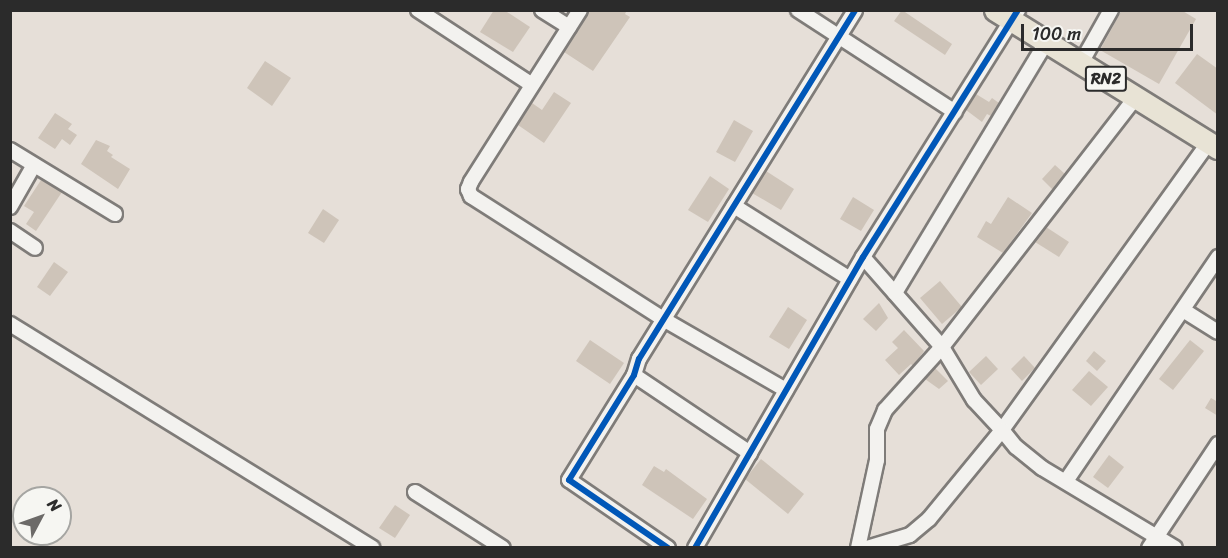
<!DOCTYPE html>
<html>
<head>
<meta charset="utf-8">
<style>
  body { margin:0 }
  #map { position:relative; width:1228px; height:558px; overflow:hidden; background:#e6dfd8; font-family:Sriracha,sans-serif }
  div>[style] { position:absolute }
  .building>* { inset:0; background:#cec4b9 }
  .roads { filter:drop-shadow(2px 0 #7f7c79) drop-shadow(-2px 0 #7f7c79) drop-shadow(0 2px #7f7c79) drop-shadow(0 -2px #7f7c79) }
  .minor>* { height:14px; margin:-7px; padding:0 7px; transform-origin:7px; border-radius:7px; background:#f3f2ef }
  .primary>* { height:21px; margin:-10.5px; padding:0 10.5px; transform-origin:10.5px; border-radius:10.5px; background:#e8e3d5 }
  .cycleway>* { height:6px; margin:-3px; padding:0 3px; transform-origin:3px; border-radius:3px; background:#0057b8 }
  span { translate:-50% -50%; white-space:nowrap; text-align:center; line-height:1.15; -webkit-text-stroke:4.5px #f6f6f2; paint-order:stroke }
  .shield-label span { padding:2px 4px; background:#f6f6f2; border:2px solid; border-radius:4px; -webkit-text-stroke-width:0 }
  .shield-label { font-size:16px; color:#2b2b2b; font-weight:700 }
  .frame { position:absolute; inset:0; border:12px solid #2b2b2b; pointer-events:none }
  .north { position:absolute; left:12px; top:486px; width:60px; height:60px; box-sizing:border-box; background:#f6f6f2; border:2px solid #a5a5a2; border-radius:50%; rotate:49deg; font-size:16px; font-weight:700; line-height:24px; text-align:center; color:#2b2b2b }
  .north::after { content:''; display:block; margin:auto; width:21px; height:27px; background:#6c6a68; clip-path:polygon(50% 0,100% 100%,50% 72%,0 100%) }
  .scale { position:absolute; left:1021px; top:24px; width:172px; height:27px; box-sizing:border-box; border:3px solid #2b2b2b; border-top:0; padding-left:8px; font-size:18px; line-height:21px; white-space:nowrap; color:#2b2b2b; -webkit-text-stroke:4px #f6f6f2; paint-order:stroke }
</style>
</head>
<body>
<div id="map">
  <div class="building">
    <i style="clip-path:polygon(494px 10px,504px 10px,530px 27px,513px 52px,480px 32px)"></i>
    <i style="clip-path:polygon(589px 10px,627px 10px,625px 14px,630px 17px,593px 71px,564px 52px)"></i>
    <i style="clip-path:polygon(902px 10px,952px 44px,945px 55px,894px 21px)"></i>
    <i style="clip-path:polygon(1122px 10px,1181px 10px,1196px 19px,1159px 84px,1100px 50px)"></i>
    <i style="clip-path:polygon(1197px 54px,1218px 69px,1218px 115px,1175px 83px)"></i>
    <i style="clip-path:polygon(265px 61px,291px 78px,272px 106px,247px 88px)"></i>
    <i style="clip-path:polygon(554px 92px,571px 103px,544px 143px,518px 125px,532px 103px,542px 110px)"></i>
    <i style="clip-path:polygon(976px 94px,989px 102px,992px 98px,999px 103px,991px 116px,987px 114px,982px 122px,966px 110px)"></i>
    <i style="clip-path:polygon(55px 113px,72px 124px,68px 129px,77px 135px,70px 145px,62px 139px,55px 149px,38px 138px)"></i>
    <i style="clip-path:polygon(734px 120px,753px 131px,735px 162px,716px 152px)"></i>
    <i style="clip-path:polygon(96px 140px,110px 146px,107px 151px,113px 155px,111px 157px,130px 169px,118px 189px,81px 164px)"></i>
    <i style="clip-path:polygon(1055px 165px,1065px 174px,1053px 190px,1042px 179px)"></i>
    <i style="clip-path:polygon(766px 171px,794px 189px,781px 210px,752px 193px)"></i>
    <i style="clip-path:polygon(710px 176px,729px 189px,708px 222px,688px 210px)"></i>
    <i style="clip-path:polygon(41px 180px,62px 192px,36px 231px,26px 224px,34px 212px,24px 206px)"></i>
    <i style="clip-path:polygon(853px 197px,874px 210px,861px 231px,840px 219px)"></i>
    <i style="clip-path:polygon(1008px 197px,1032px 213px,1003px 253px,977px 237px,986px 221px,991px 224px)"></i>
    <i style="clip-path:polygon(323px 209px,339px 220px,324px 243px,308px 233px)"></i>
    <i style="clip-path:polygon(1046px 227px,1069px 242px,1059px 257px,1035px 242px)"></i>
    <i style="clip-path:polygon(54px 262px,68px 272px,50px 296px,37px 287px)"></i>
    <i style="clip-path:polygon(940px 281px,962px 307px,942px 324px,920px 298px)"></i>
    <i style="clip-path:polygon(879px 303px,888px 318px,876px 331px,863px 319px)"></i>
    <i style="clip-path:polygon(788px 307px,807px 320px,789px 349px,769px 337px)"></i>
    <i style="clip-path:polygon(904px 330px,924px 351px,913px 366px,911px 364px,899px 375px,885px 360px,898px 348px,892px 342px)"></i>
    <i style="clip-path:polygon(590px 340px,624px 363px,610px 384px,576px 361px)"></i>
    <i style="clip-path:polygon(1190px 340px,1204px 351px,1173px 390px,1159px 379px)"></i>
    <i style="clip-path:polygon(1094px 351px,1106px 361px,1097px 371px,1086px 361px)"></i>
    <i style="clip-path:polygon(986px 356px,998px 369px,981px 385px,969px 372px)"></i>
    <i style="clip-path:polygon(1024px 356px,1035px 368px,1022px 381px,1011px 369px)"></i>
    <i style="clip-path:polygon(935px 368px,948px 381px,939px 389px,925px 379px)"></i>
    <i style="clip-path:polygon(1089px 371px,1108px 387px,1091px 406px,1072px 390px)"></i>
    <i style="clip-path:polygon(1211px 398px,1218px 402px,1218px 416px,1205px 408px)"></i>
    <i style="clip-path:polygon(1109px 455px,1124px 467px,1108px 488px,1093px 477px)"></i>
    <i style="clip-path:polygon(761px 459px,804px 494px,788px 514px,745px 479px)"></i>
    <i style="clip-path:polygon(654px 466px,664px 472px,666px 469px,707px 499px,693px 519px,642px 485px)"></i>
    <i style="clip-path:polygon(395px 505px,410px 515px,395px 538px,379px 528px)"></i>
  </div>
  <div class="roads">
    <div class="minor">
      <i style="left:418px;top:10px;width:136px;rotate:33.3deg"></i>
      <i style="left:542px;top:10px;width:32px;rotate:32deg"></i>
      <i style="left:580px;top:10px;width:204px;rotate:122.4deg"></i>
      <i style="left:471px;top:182px;width:8px;rotate:113deg"></i>
      <i style="left:468px;top:189px;width:8px;rotate:67deg"></i>
      <i style="left:471px;top:196px;width:228px;rotate:32.6deg"></i>
      <i style="left:663px;top:319px;width:142px;rotate:30deg"></i>
      <i style="left:798px;top:10px;width:187px;rotate:33deg"></i>
      <i style="left:1081px;top:63px;width:61px;rotate:-60.5deg"></i>
      <i style="left:10px;top:150px;width:123px;rotate:31.4deg"></i>
      <i style="left:734px;top:206px;width:137px;rotate:32.2deg"></i>
      <i style="left:10px;top:207px;width:48px;rotate:-60.3deg"></i>
      <i style="left:10px;top:231px;width:30px;rotate:34deg"></i>
      <i style="left:863px;top:257px;width:120px;rotate:48.7deg"></i>
      <i style="left:942px;top:347px;width:62px;rotate:58.9deg"></i>
      <i style="left:974px;top:400px;width:41px;rotate:47deg"></i>
      <i style="left:1002px;top:430px;width:353px;rotate:-54.3deg"></i>
      <i style="left:895px;top:293px;width:292px;rotate:-58.9deg"></i>
      <i style="left:1183px;top:310px;width:41px;rotate:32.2deg"></i>
      <i style="left:10px;top:324px;width:426px;rotate:31.7deg"></i>
      <i style="left:634px;top:375px;width:140px;rotate:33.9deg"></i>
      <i style="left:1066px;top:481px;width:271px;rotate:-55.8deg"></i>
      <i style="left:415px;top:492px;width:104px;rotate:32.5deg"></i>
      <i style="left:668px;top:548px;width:120px;rotate:-145.5deg"></i>
      <i style="left:569px;top:480px;width:123px;rotate:-58.2deg"></i>
      <i style="left:634px;top:375px;width:17px;rotate:-73deg"></i>
      <i style="left:639px;top:359px;width:410px;rotate:-58.2deg"></i>
      <i style="left:695px;top:548px;width:336px;rotate:-60deg"></i>
      <i style="left:863px;top:257px;width:292px;rotate:-57.9deg"></i>
      <i style="left:858px;top:548px;width:90px;rotate:-77.8deg"></i>
      <i style="left:877px;top:460px;width:31px;rotate:-90deg"></i>
      <i style="left:877px;top:429px;width:21px;rotate:-67deg"></i>
      <i style="left:885px;top:410px;width:85px;rotate:-47.9deg"></i>
      <i style="left:942px;top:347px;width:315px;rotate:-52.2deg"></i>
      <i style="left:867px;top:548px;width:45px;rotate:-16.8deg"></i>
      <i style="left:910px;top:535px;width:25px;rotate:-40deg"></i>
      <i style="left:929px;top:519px;width:115px;rotate:-50.6deg"></i>
      <i style="left:1002px;top:430px;width:22px;rotate:51deg"></i>
      <i style="left:1016px;top:447px;width:33px;rotate:39deg"></i>
      <i style="left:1042px;top:468px;width:155px;rotate:31deg"></i>
      <i style="left:1149px;top:548px;width:125px;rotate:-56.4deg"></i>
    </div>
    <div class="primary">
      <i style="left:995px;top:10px;width:262px;rotate:31.8deg"></i>
    </div>
  </div>
  <div class="cycleway">
    <i style="left:668px;top:548px;width:120px;rotate:-145.5deg"></i>
    <i style="left:569px;top:480px;width:123px;rotate:-58.2deg"></i>
    <i style="left:634px;top:375px;width:17px;rotate:-73deg"></i>
    <i style="left:639px;top:359px;width:410px;rotate:-58.2deg"></i>
    <i style="left:695px;top:548px;width:336px;rotate:-60deg"></i>
    <i style="left:863px;top:257px;width:292px;rotate:-57.9deg"></i>
  </div>
  <div class="shield-label">
    <span style="left:1106px;top:79px">RN2</span>
  </div>
  <div class="frame"></div>
  <div class="north">N</div>
  <div class="scale">100 m</div>
</div>
</body>
</html>
